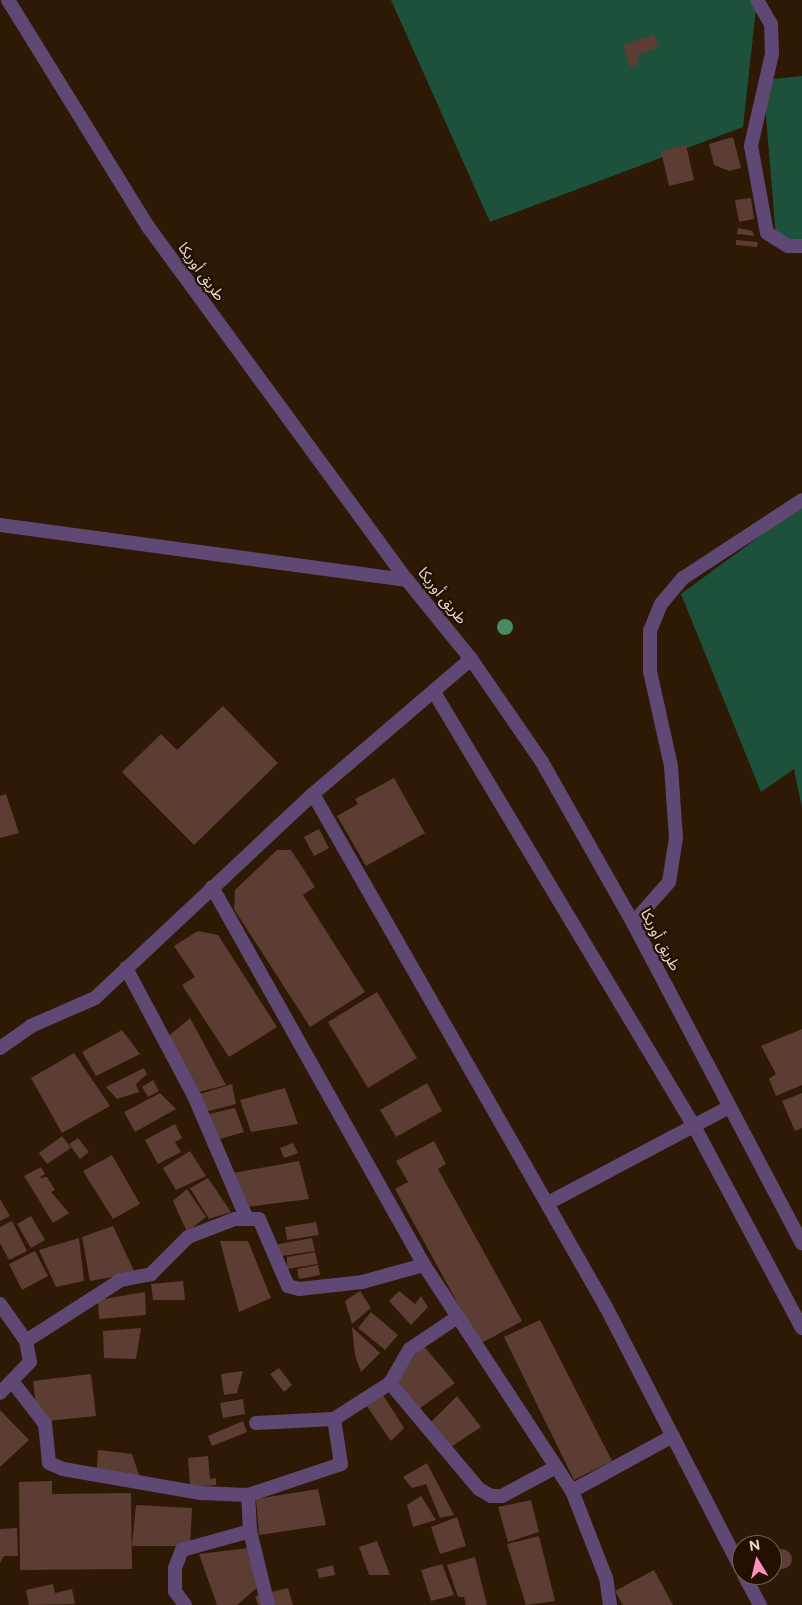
<!DOCTYPE html>
<html>
<head>
<meta charset="utf-8">
<style>
  body { margin:0 }
  #map { position:relative; width:802px; height:1605px; overflow:hidden; background:#2e1905; font-family:Figtree,"Noto Sans Arabic",sans-serif }
  div>[style] { position:absolute }
  .forest>* { inset:0; background:#1d513b }
  .building>* { inset:0; background:#5b3d33 }
  .round { border-radius:50% }
  .minor>* { height:14px; margin:-7px; padding:0 7px; transform-origin:7px; border-radius:7px; background:#604875 }
  .tertiary>* { height:14px; margin:-7px; padding:0 7px; transform-origin:7px; border-radius:7px; background:#604875 }
  .trees>* { width:16px; height:16px; margin:-8px; border-radius:50%; background:#4a8961 }
  span { translate:-50% -50%; white-space:nowrap; text-align:center; line-height:1.15; -webkit-text-stroke:4.5px #231000; paint-order:stroke }
  .street-label { font-size:15px; color:#e6d8cc }
  .north { position:absolute; left:732px; top:1535px; width:50px; height:50px; box-sizing:border-box; background:#231000; border:1px solid #716052; border-radius:50%; rotate:351deg; font-size:14px; font-weight:700; line-height:20px; text-align:center; color:#e6d8cc }
  .north::after { content:''; display:block; margin:auto; width:18px; height:22px; background:#fe8ebc; clip-path:polygon(50% 0,100% 100%,50% 72%,0 100%) }
</style>
</head>
<body>
<div id="map">
  <div class="forest">
    <i style="clip-path:polygon(391px 0,757px 0,743px 127px,490px 222px)"></i>
    <i style="clip-path:polygon(802px 76px,802px 241px,776px 238px,763px 80px)"></i>
    <i style="clip-path:polygon(802px 505px,802px 808px,794px 769px,761px 792px,681px 594px)"></i>
  </div>
  <div class="building">
    <i style="clip-path:polygon(654px 35px,658px 48px,637px 55px,639px 64px,630px 67px,623px 45px)"></i>
    <i style="clip-path:polygon(733px 137px,741px 168px,729px 171px,714px 165px,709px 144px)"></i>
    <i style="clip-path:polygon(686px 145px,694px 180px,669px 186px,661px 151px)"></i>
    <i style="clip-path:polygon(751px 198px,754px 219px,739px 222px,735px 200px)"></i>
    <i style="clip-path:polygon(738px 228px,752px 231px,755px 236px,737px 234px)"></i>
    <i style="clip-path:polygon(736px 240px,758px 242px,757px 247px,736px 245px)"></i>
    <i style="clip-path:polygon(223px 706px,278px 763px,194px 845px,122px 772px,161px 734px,177px 750px)"></i>
    <i style="clip-path:polygon(394px 778px,425px 833px,366px 866px,337px 816px,358px 804px,355px 799px)"></i>
    <i style="clip-path:polygon(6px 794px,19px 833px,0 838px,0 796px)"></i>
    <i style="clip-path:polygon(319px 829px,329px 848px,314px 856px,304px 837px)"></i>
    <i style="clip-path:polygon(277px 850px,291px 850px,315px 887px,303px 895px,365px 992px,310px 1027px,234px 909px,235px 890px)"></i>
    <i style="clip-path:polygon(198px 931px,218px 935px,277px 1027px,229px 1057px,182px 985px,195px 977px,174px 946px)"></i>
    <i style="clip-path:polygon(377px 992px,417px 1058px,368px 1088px,328px 1022px)"></i>
    <i style="clip-path:polygon(190px 1018px,226px 1085px,195px 1093px,165px 1039px)"></i>
    <i style="clip-path:polygon(802px 1029px,802px 1085px,776px 1096px,769px 1079px,776px 1074px,761px 1046px)"></i>
    <i style="clip-path:polygon(122px 1030px,140px 1054px,96px 1076px,82px 1052px)"></i>
    <i style="clip-path:polygon(74px 1053px,110px 1106px,62px 1133px,31px 1078px)"></i>
    <i style="clip-path:polygon(144px 1068px,147px 1074px,136px 1084px,139px 1092px,117px 1099px,106px 1087px)"></i>
    <i style="clip-path:polygon(153px 1080px,159px 1091px,148px 1097px,142px 1087px)"></i>
    <i style="clip-path:polygon(427px 1083px,442px 1111px,396px 1137px,380px 1110px)"></i>
    <i style="clip-path:polygon(232px 1084px,236px 1104px,205px 1112px,197px 1095px)"></i>
    <i style="clip-path:polygon(285px 1088px,298px 1124px,251px 1132px,240px 1100px)"></i>
    <i style="clip-path:polygon(160px 1093px,176px 1109px,135px 1132px,124px 1112px)"></i>
    <i style="clip-path:polygon(802px 1093px,802px 1128px,795px 1131px,782px 1101px)"></i>
    <i style="clip-path:polygon(235px 1108px,244px 1132px,217px 1140px,205px 1115px)"></i>
    <i style="clip-path:polygon(175px 1124px,182px 1138px,175px 1142px,181px 1152px,158px 1164px,145px 1140px)"></i>
    <i style="clip-path:polygon(62px 1136px,71px 1148px,47px 1164px,39px 1153px)"></i>
    <i style="clip-path:polygon(78px 1138px,89px 1152px,80px 1159px,69px 1144px)"></i>
    <i style="clip-path:polygon(434px 1141px,446px 1164px,438px 1169px,522px 1321px,480px 1344px,395px 1189px,408px 1182px,396px 1161px)"></i>
    <i style="clip-path:polygon(293px 1143px,298px 1153px,284px 1158px,280px 1148px)"></i>
    <i style="clip-path:polygon(190px 1151px,206px 1176px,176px 1190px,163px 1168px)"></i>
    <i style="clip-path:polygon(112px 1155px,140px 1204px,113px 1219px,83px 1171px)"></i>
    <i style="clip-path:polygon(299px 1161px,309px 1199px,247px 1207px,233px 1173px)"></i>
    <i style="clip-path:polygon(41px 1167px,45px 1174px,39px 1178px,47px 1177px,55px 1190px,51px 1192px,69px 1213px,53px 1223px,24px 1176px)"></i>
    <i style="clip-path:polygon(208px 1178px,231px 1212px,209px 1219px,190px 1188px)"></i>
    <i style="clip-path:polygon(187px 1189px,206px 1217px,187px 1232px,173px 1201px)"></i>
    <i style="clip-path:polygon(0 1199px,10px 1216px,0 1221px)"></i>
    <i style="clip-path:polygon(31px 1216px,45px 1240px,31px 1248px,17px 1224px)"></i>
    <i style="clip-path:polygon(12px 1221px,27px 1251px,9px 1260px,0 1243px,0 1227px)"></i>
    <i style="clip-path:polygon(316px 1222px,319px 1235px,287px 1240px,285px 1227px)"></i>
    <i style="clip-path:polygon(113px 1226px,135px 1273px,90px 1281px,82px 1237px)"></i>
    <i style="clip-path:polygon(79px 1238px,84px 1281px,56px 1287px,39px 1250px)"></i>
    <i style="clip-path:polygon(312px 1238px,315px 1251px,276px 1257px,274px 1245px)"></i>
    <i style="clip-path:polygon(220px 1241px,248px 1241px,271px 1298px,239px 1312px)"></i>
    <i style="clip-path:polygon(35px 1251px,48px 1276px,22px 1290px,9px 1264px)"></i>
    <i style="clip-path:polygon(315px 1252px,318px 1264px,287px 1269px,287px 1257px)"></i>
    <i style="clip-path:polygon(318px 1265px,320px 1275px,299px 1279px,297px 1269px)"></i>
    <i style="clip-path:polygon(183px 1281px,185px 1300px,153px 1300px,151px 1284px)"></i>
    <i style="clip-path:polygon(360px 1291px,371px 1308px,352px 1324px,345px 1301px)"></i>
    <i style="clip-path:polygon(399px 1291px,415px 1304px,421px 1296px,428px 1307px,411px 1325px,389px 1301px)"></i>
    <i style="clip-path:polygon(145px 1292px,146px 1315px,99px 1319px,98px 1300px)"></i>
    <i style="clip-path:polygon(371px 1312px,398px 1335px,385px 1350px,358px 1328px)"></i>
    <i style="clip-path:polygon(540px 1320px,612px 1461px,574px 1480px,504px 1337px)"></i>
    <i style="clip-path:polygon(352px 1327px,380px 1353px,361px 1372px,355px 1355px)"></i>
    <i style="clip-path:polygon(141px 1328px,136px 1359px,104px 1358px,103px 1331px)"></i>
    <i style="clip-path:polygon(422px 1344px,455px 1383px,419px 1409px,397px 1382px)"></i>
    <i style="clip-path:polygon(279px 1368px,292px 1385px,284px 1392px,270px 1374px)"></i>
    <i style="clip-path:polygon(243px 1371px,237px 1393px,224px 1395px,221px 1374px)"></i>
    <i style="clip-path:polygon(91px 1374px,96px 1416px,38px 1422px,33px 1381px)"></i>
    <i style="clip-path:polygon(381px 1392px,404px 1428px,391px 1441px,366px 1405px)"></i>
    <i style="clip-path:polygon(457px 1396px,481px 1427px,451px 1447px,431px 1422px)"></i>
    <i style="clip-path:polygon(243px 1399px,245px 1414px,223px 1418px,220px 1403px)"></i>
    <i style="clip-path:polygon(0 1410px,29px 1440px,0 1467px)"></i>
    <i style="clip-path:polygon(243px 1421px,247px 1432px,212px 1446px,208px 1436px)"></i>
    <i style="clip-path:polygon(98px 1450px,132px 1454px,140px 1478px,97px 1468px)"></i>
    <i style="clip-path:polygon(208px 1456px,210px 1479px,216px 1478px,216px 1485px,190px 1487px,188px 1458px)"></i>
    <i style="clip-path:polygon(427px 1463px,454px 1515px,440px 1518px,426px 1484px,412px 1488px,403px 1477px)"></i>
    <i style="clip-path:polygon(52px 1481px,52px 1494px,131px 1493px,132px 1569px,20px 1570px,19px 1482px)"></i>
    <i style="clip-path:polygon(318px 1489px,326px 1525px,259px 1535px,256px 1499px)"></i>
    <i style="clip-path:polygon(421px 1496px,436px 1520px,413px 1527px,407px 1505px)"></i>
    <i style="clip-path:polygon(531px 1500px,539px 1532px,508px 1542px,498px 1507px)"></i>
    <i style="clip-path:polygon(136px 1505px,192px 1508px,190px 1546px,132px 1546px)"></i>
    <i style="clip-path:polygon(457px 1517px,466px 1546px,440px 1554px,431px 1527px)"></i>
    <i style="clip-path:polygon(17px 1528px,18px 1556px,4px 1556px,0 1563px,0 1529px)"></i>
    <i style="clip-path:polygon(539px 1536px,555px 1601px,526px 1605px,507px 1544px)"></i>
    <i style="clip-path:polygon(377px 1541px,390px 1575px,369px 1575px,359px 1547px)"></i>
    <i style="clip-path:polygon(249px 1548px,258px 1587px,237px 1605px,217px 1605px,199px 1554px)"></i>
    <i class="round" style="left:772px;top:1549px;width:20px;height:20px"></i>
    <i style="clip-path:polygon(475px 1557px,487px 1605px,466px 1605px,464px 1597px,458px 1597px,447px 1565px)"></i>
    <i style="clip-path:polygon(442px 1564px,454px 1595px,431px 1601px,421px 1570px)"></i>
    <i style="clip-path:polygon(333px 1565px,335px 1575px,319px 1578px,317px 1569px)"></i>
    <i style="clip-path:polygon(654px 1570px,673px 1605px,623px 1605px,615px 1591px)"></i>
    <i style="clip-path:polygon(53px 1584px,55px 1593px,72px 1589px,75px 1604px,29px 1605px,26px 1590px)"></i>
    <i style="clip-path:polygon(288px 1588px,293px 1605px,258px 1605px,255px 1596px)"></i>
  </div>
  <div class="minor">
    <i style="left:757px;top:0;width:28px;rotate:60deg"></i>
    <i style="left:771px;top:24px;width:30px;rotate:88deg"></i>
    <i style="left:772px;top:54px;width:94px;rotate:102.9deg"></i>
    <i style="left:751px;top:146px;width:88px;rotate:79.6deg"></i>
    <i style="left:767px;top:233px;width:25px;rotate:32deg"></i>
    <i style="left:788px;top:246px;width:14px"></i>
    <i style="left:0;top:525px;width:411px;rotate:7.7deg"></i>
    <i style="left:434px;top:692px;width:506px;rotate:59.08deg"></i>
    <i style="left:694px;top:1126px;width:229px;rotate:61.9deg"></i>
    <i style="left:313px;top:794px;width:591px;rotate:60.27deg"></i>
    <i style="left:606px;top:1307px;width:296px;rotate:62.7deg"></i>
    <i style="left:212px;top:887px;width:433px;rotate:60.7deg"></i>
    <i style="left:424px;top:1265px;width:270px;rotate:56.8deg"></i>
    <i style="left:633px;top:923px;width:55px;rotate:-48.7deg"></i>
    <i style="left:669px;top:882px;width:45px;rotate:-81deg"></i>
    <i style="left:676px;top:838px;width:72px;rotate:-94deg"></i>
    <i style="left:671px;top:766px;width:97px;rotate:-102.5deg"></i>
    <i style="left:650px;top:671px;width:40px;rotate:-90deg"></i>
    <i style="left:650px;top:631px;width:29px;rotate:-68deg"></i>
    <i style="left:661px;top:604px;width:34px;rotate:-50deg"></i>
    <i style="left:683px;top:578px;width:142px;rotate:-33.2deg"></i>
    <i style="left:126px;top:968px;width:145px;rotate:62deg"></i>
    <i style="left:194px;top:1096px;width:132px;rotate:66.7deg"></i>
    <i style="left:0;top:1048px;width:38px;rotate:-35deg"></i>
    <i style="left:31px;top:1026px;width:70px;rotate:-23.6deg"></i>
    <i style="left:95px;top:998px;width:299px;rotate:-43.1deg"></i>
    <i style="left:313px;top:794px;width:208px;rotate:-40.5deg"></i>
    <i style="left:548px;top:1203px;width:205px;rotate:-27.9deg"></i>
    <i style="left:0;top:1304px;width:45px;rotate:54.9deg"></i>
    <i style="left:26px;top:1341px;width:21px;rotate:79deg"></i>
    <i style="left:30px;top:1362px;width:43px;rotate:134.1deg"></i>
    <i style="left:26px;top:1341px;width:113px;rotate:-32.7deg"></i>
    <i style="left:121px;top:1280px;width:31px;rotate:-11deg"></i>
    <i style="left:151px;top:1274px;width:52px;rotate:-45deg"></i>
    <i style="left:188px;top:1237px;width:50px;rotate:-21deg"></i>
    <i style="left:235px;top:1219px;width:24px"></i>
    <i style="left:259px;top:1219px;width:73px;rotate:66.6deg"></i>
    <i style="left:288px;top:1286px;width:11px;rotate:15deg"></i>
    <i style="left:299px;top:1289px;width:63px;rotate:-6.3deg"></i>
    <i style="left:362px;top:1282px;width:64px;rotate:-15.3deg"></i>
    <i style="left:12px;top:1381px;width:54px;rotate:52.5deg"></i>
    <i style="left:45px;top:1424px;width:39px;rotate:84deg"></i>
    <i style="left:49px;top:1463px;width:15px;rotate:23deg"></i>
    <i style="left:63px;top:1469px;width:140px;rotate:9.9deg"></i>
    <i style="left:201px;top:1493px;width:47px;rotate:2.4deg"></i>
    <i style="left:390px;top:1383px;width:138px;rotate:50deg"></i>
    <i style="left:479px;top:1489px;width:14px;rotate:30deg"></i>
    <i style="left:491px;top:1496px;width:11px"></i>
    <i style="left:502px;top:1496px;width:59px;rotate:-28.3deg"></i>
    <i style="left:256px;top:1423px;width:78px;rotate:-2.9deg"></i>
    <i style="left:250px;top:1531px;width:76px;rotate:76.3deg"></i>
    <i style="left:744px;top:1575px;width:34px;rotate:62deg"></i>
    <i style="left:185px;top:1605px;width:17px;rotate:-126deg"></i>
    <i style="left:175px;top:1591px;width:23px;rotate:-90deg"></i>
    <i style="left:175px;top:1568px;width:19px;rotate:-69deg"></i>
    <i style="left:182px;top:1550px;width:71px;rotate:-15.6deg"></i>
    <i style="left:250px;top:1531px;width:36px;rotate:-93deg"></i>
    <i style="left:248px;top:1495px;width:98px;rotate:-18.4deg"></i>
    <i style="left:341px;top:1464px;width:46px;rotate:-98.8deg"></i>
    <i style="left:334px;top:1419px;width:67px;rotate:-32.7deg"></i>
    <i style="left:390px;top:1383px;width:39px;rotate:-60deg"></i>
    <i style="left:410px;top:1349px;width:55px;rotate:-34deg"></i>
    <i style="left:610px;top:1605px;width:27px;rotate:-98deg"></i>
    <i style="left:606px;top:1578px;width:93px;rotate:-111.3deg"></i>
    <i style="left:572px;top:1491px;width:115px;rotate:-28.6deg"></i>
  </div>
  <div class="tertiary">
    <i style="left:8px;top:0;width:268px;rotate:58.3deg"></i>
    <i style="left:149px;top:228px;width:436px;rotate:53.8deg"></i>
    <i style="left:407px;top:580px;width:102px;rotate:51deg"></i>
    <i style="left:471px;top:659px;width:125px;rotate:55.4deg"></i>
    <i style="left:542px;top:762px;width:185px;rotate:60.5deg"></i>
    <i style="left:633px;top:923px;width:362px;rotate:62.2deg"></i>
  </div>
  <div class="trees">
    <i style="left:505px;top:627px"></i>
  </div>
  <div class="street-label">
    <span style="left:201px;top:272px;rotate:54deg">طريق أوريكا</span>
    <span style="left:442px;top:596px;rotate:51deg">طريق أوريكا</span>
    <span style="left:660px;top:940px;rotate:62deg">طريق أوريكا</span>
  </div>
  <div class="north">N</div>
</div>
</body>
</html>
